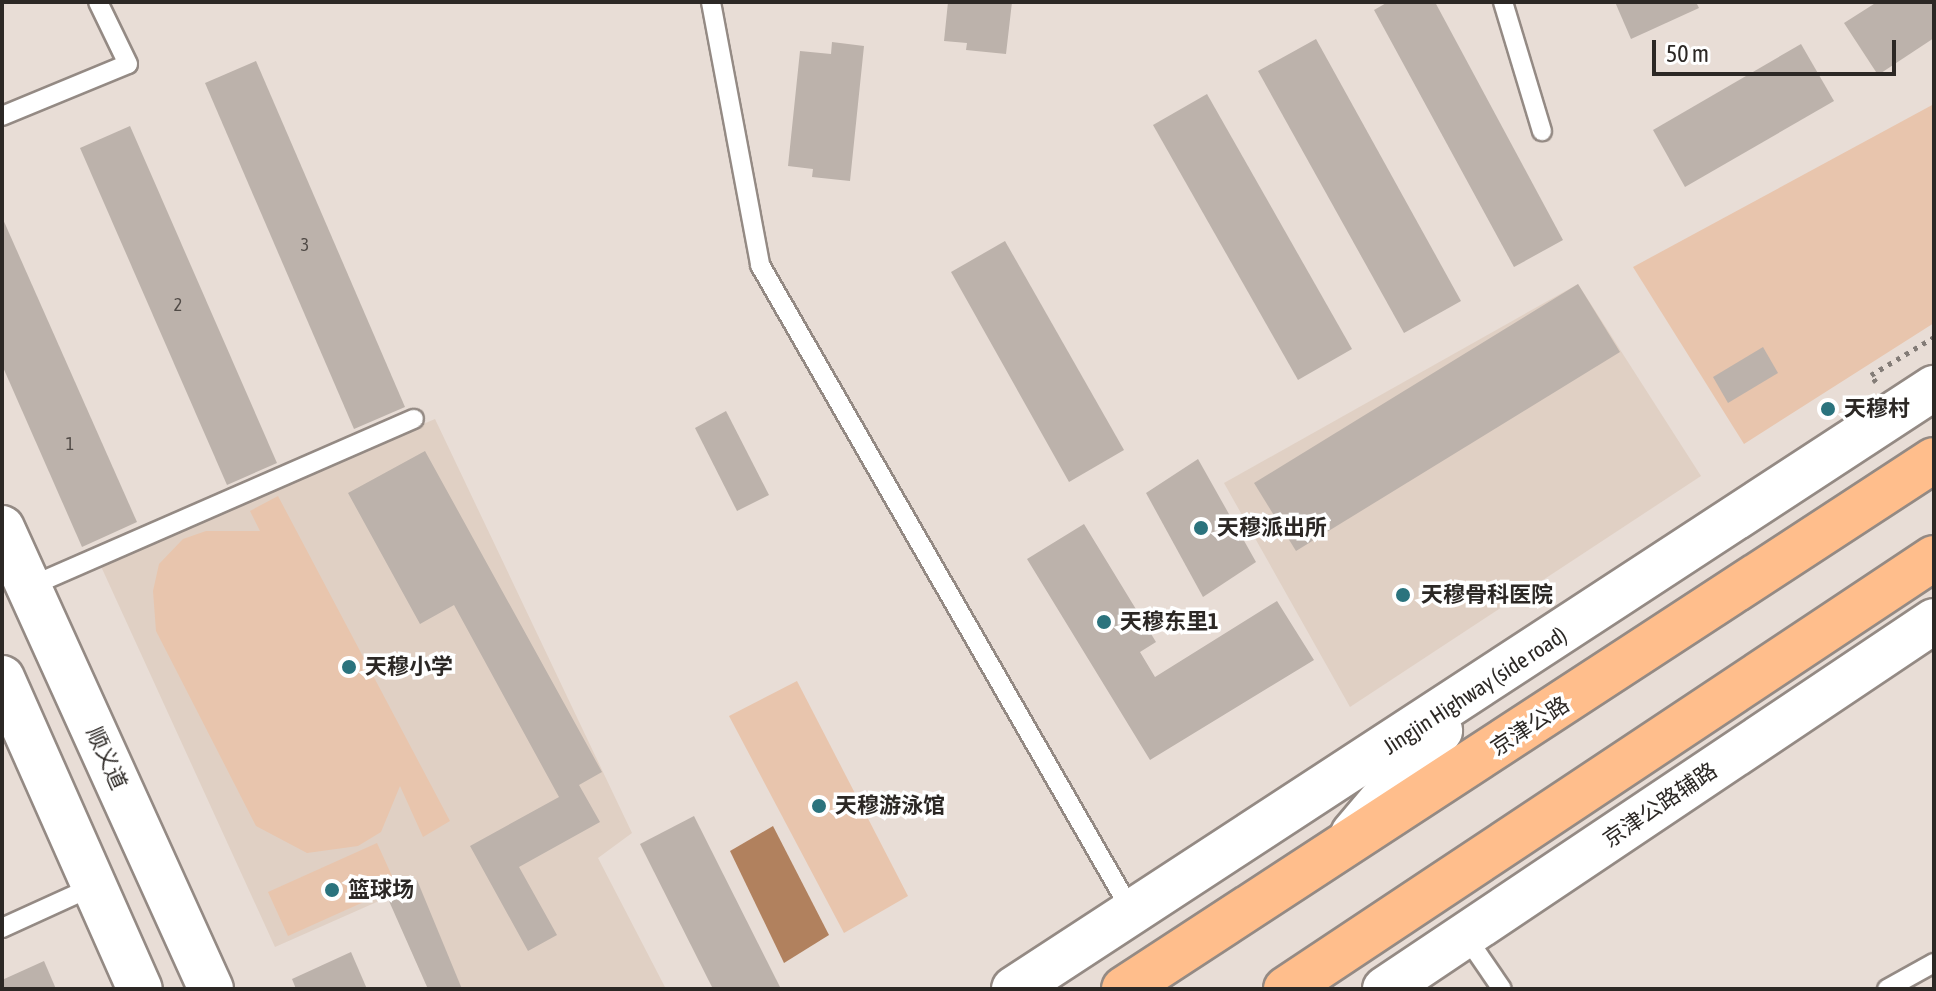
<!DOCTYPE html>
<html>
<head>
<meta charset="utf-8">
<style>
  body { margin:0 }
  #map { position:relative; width:1936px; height:991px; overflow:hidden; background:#e8ddd6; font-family:"Asap Condensed","Noto Sans SC",sans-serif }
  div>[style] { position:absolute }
  .built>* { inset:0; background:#e0d0c4 }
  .green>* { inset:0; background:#e8c5ad }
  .water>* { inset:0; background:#b1815e }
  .building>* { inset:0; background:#bcb2ab }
  .path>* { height:5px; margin-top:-2.5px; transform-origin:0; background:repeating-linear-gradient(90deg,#837c77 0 4px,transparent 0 10px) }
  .roads { filter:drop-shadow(2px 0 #948a84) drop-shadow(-2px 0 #948a84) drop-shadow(0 2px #948a84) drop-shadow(0 -2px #948a84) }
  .service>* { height:18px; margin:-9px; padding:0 9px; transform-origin:9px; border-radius:9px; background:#fff }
  .tertiary>* { height:44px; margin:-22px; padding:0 22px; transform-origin:22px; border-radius:22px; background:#fff }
  .trunk>* { height:44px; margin:-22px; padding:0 22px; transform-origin:22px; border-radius:22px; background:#ffbe8c }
  .dots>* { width:22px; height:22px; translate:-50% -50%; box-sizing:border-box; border:4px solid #fff; border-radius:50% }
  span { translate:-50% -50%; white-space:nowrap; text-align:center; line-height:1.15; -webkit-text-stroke:7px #fff; paint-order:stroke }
  .number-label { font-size:18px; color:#504a46 }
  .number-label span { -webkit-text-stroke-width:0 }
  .poi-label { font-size:22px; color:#2c2825; font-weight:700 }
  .left { translate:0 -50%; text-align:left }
  .street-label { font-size:22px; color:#2c2825 }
  .frame { position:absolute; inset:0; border:4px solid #2c2825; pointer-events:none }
  .scale { position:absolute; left:1652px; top:40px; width:244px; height:36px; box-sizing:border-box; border:4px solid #2c2825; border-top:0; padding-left:10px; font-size:24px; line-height:28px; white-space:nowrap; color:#2c2825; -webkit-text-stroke:6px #fff; paint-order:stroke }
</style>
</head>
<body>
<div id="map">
  <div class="built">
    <i style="clip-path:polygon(1578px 284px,1701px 476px,1350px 707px,1224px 483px)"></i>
    <i style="clip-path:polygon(435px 419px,632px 833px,598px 858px,666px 989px,428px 989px,388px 897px,275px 947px,99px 562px)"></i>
  </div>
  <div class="green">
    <i style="clip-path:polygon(1934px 104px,1934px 323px,1744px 444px,1633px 267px)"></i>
    <i style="clip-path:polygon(278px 496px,450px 821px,423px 837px,400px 786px,381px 832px,358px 846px,307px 853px,256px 826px,156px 631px,153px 591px,159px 564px,183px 539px,206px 531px,260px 531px,250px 511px)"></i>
    <i style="clip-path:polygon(797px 681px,908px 896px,844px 933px,729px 716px)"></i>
    <i style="clip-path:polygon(377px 843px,397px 887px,288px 936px,268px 892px)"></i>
  </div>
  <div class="water">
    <i style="clip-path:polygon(773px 826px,829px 935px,784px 963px,730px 851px)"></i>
  </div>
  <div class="building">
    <i style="clip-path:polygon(948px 2px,1012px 2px,1006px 54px,966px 50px,967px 43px,944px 41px)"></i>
    <i style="clip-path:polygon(1388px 2px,1435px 2px,1563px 240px,1514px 267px,1374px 10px)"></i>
    <i style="clip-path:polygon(1615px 2px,1696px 2px,1699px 8px,1631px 39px)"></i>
    <i style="clip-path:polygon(1877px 2px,1934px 2px,1934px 38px,1878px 75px,1844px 23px)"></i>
    <i style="clip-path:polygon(1316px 39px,1461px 301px,1404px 333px,1258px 71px)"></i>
    <i style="clip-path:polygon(832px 42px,864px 46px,850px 181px,812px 177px,813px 169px,788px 166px,800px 51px,831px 54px)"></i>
    <i style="clip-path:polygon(1801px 44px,1834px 101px,1685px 187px,1653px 130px)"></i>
    <i style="clip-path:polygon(256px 61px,405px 407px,354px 429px,205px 83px)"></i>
    <i style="clip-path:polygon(1207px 94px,1352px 349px,1298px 380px,1153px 125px)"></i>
    <i style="clip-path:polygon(130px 126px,277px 463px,227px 485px,80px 148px)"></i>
    <i style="clip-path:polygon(2px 217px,137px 522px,82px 547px,2px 365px)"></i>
    <i style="clip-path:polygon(1005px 241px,1124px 450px,1069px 482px,951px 272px)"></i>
    <i style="clip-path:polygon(1578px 284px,1620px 352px,1296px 551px,1254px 483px)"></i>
    <i style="clip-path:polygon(1763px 347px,1778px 373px,1728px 403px,1713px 377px)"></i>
    <i style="clip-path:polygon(726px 411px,769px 495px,737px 511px,695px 428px)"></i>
    <i style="clip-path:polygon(425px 451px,602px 772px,579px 785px,600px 822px,519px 867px,557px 935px,528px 951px,470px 846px,559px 797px,454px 605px,420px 624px,348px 493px)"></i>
    <i style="clip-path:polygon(1198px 459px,1256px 562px,1203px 597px,1146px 493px)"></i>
    <i style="clip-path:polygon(1084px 524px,1156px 642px,1140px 652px,1155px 677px,1277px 601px,1314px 660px,1150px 760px,1027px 559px)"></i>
    <i style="clip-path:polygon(694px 816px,781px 989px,713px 989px,640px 844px)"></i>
    <i style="clip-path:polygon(417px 880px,462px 989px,428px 989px,385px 892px)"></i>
    <i style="clip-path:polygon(351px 952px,367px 989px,296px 989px,292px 979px)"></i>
    <i style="clip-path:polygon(44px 961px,56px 989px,2px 989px,2px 980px)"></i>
  </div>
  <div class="path">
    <i style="left:1876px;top:382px;width:9px;rotate:-126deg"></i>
    <i style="left:1871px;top:375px;width:74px;rotate:-31.1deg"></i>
  </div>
  <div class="roads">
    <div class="service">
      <i style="left:711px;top:2px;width:268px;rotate:79.4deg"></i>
      <i style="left:760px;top:265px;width:746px;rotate:60.1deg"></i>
      <i style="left:1503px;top:2px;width:135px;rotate:73.2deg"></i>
      <i style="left:2px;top:116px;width:136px;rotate:-22.4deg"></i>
      <i style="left:128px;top:64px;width:69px;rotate:-115.8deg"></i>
      <i style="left:29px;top:587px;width:420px;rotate:-23.6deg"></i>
      <i style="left:2px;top:928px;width:101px;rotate:-24.5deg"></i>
      <i style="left:1465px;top:935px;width:65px;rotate:55.6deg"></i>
      <i style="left:1887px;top:989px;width:54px;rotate:-29deg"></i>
    </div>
    <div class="tertiary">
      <i style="left:2px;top:528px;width:506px;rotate:65.61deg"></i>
      <i style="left:2px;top:678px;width:340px;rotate:66.1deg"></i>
      <i style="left:1353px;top:834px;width:135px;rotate:-49.8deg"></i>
      <i style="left:1014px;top:989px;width:1099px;rotate:-33.16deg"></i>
      <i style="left:1385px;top:989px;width:661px;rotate:-33.83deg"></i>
    </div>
    <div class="trunk">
      <i style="left:1124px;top:989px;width:967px;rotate:-33.15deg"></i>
      <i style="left:1286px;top:989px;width:778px;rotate:-33.63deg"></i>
    </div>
  </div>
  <div class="dots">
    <i style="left:1828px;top:409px;background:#2b737d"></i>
    <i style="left:1201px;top:528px;background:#2b737d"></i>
    <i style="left:1403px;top:595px;background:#2b737d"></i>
    <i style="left:1104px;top:622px;background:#2b737d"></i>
    <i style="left:349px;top:667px;background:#2b737d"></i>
    <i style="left:819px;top:806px;background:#2b737d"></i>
    <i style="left:332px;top:890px;background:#2b737d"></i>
  </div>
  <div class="number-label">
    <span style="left:305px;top:245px">3</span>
    <span style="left:178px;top:305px">2</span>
    <span style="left:70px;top:444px">1</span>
  </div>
  <div class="poi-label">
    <span class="left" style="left:1844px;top:409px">天穆村</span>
    <span class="left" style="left:1217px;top:528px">天穆派出所</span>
    <span class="left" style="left:1421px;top:595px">天穆骨科医院</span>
    <span class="left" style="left:1120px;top:622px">天穆东里1</span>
    <span class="left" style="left:365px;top:667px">天穆小学</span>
    <span class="left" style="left:835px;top:806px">天穆游泳馆</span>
    <span class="left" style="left:348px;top:890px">篮球场</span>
  </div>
  <div class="street-label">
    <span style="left:1475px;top:691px;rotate:-33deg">Jingjin Highway (side road)</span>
    <span style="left:1530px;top:726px;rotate:-33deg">京津公路</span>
    <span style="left:107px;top:758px;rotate:66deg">顺义道</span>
    <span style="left:1660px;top:805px;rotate:-34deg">京津公路辅路</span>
  </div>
  <div class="frame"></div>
  <div class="scale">50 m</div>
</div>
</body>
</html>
